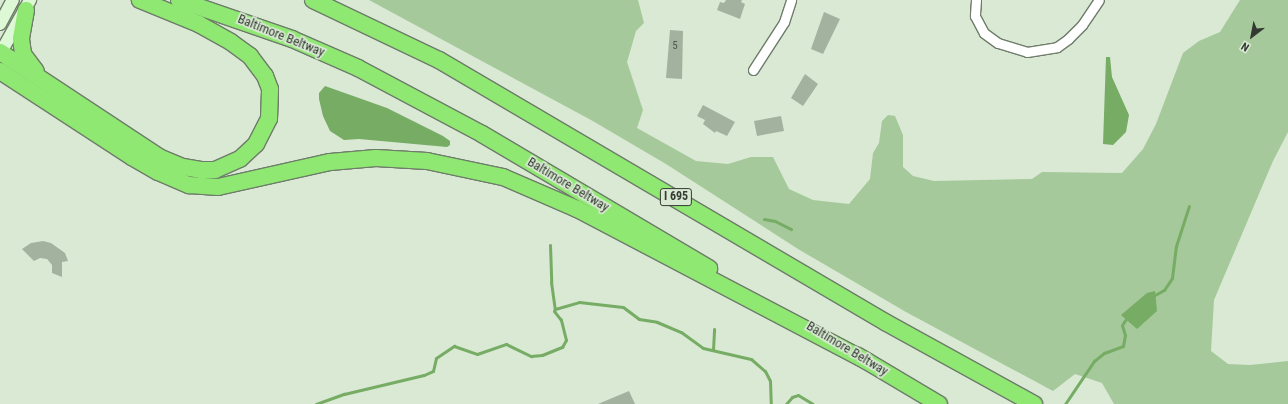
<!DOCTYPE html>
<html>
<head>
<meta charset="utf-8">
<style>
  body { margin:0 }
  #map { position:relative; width:1288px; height:404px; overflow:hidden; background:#d9e9d4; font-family:"Roboto Condensed",sans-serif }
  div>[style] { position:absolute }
  .green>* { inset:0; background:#a5c99a }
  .water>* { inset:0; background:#76ac64 }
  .stream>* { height:3px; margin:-1.5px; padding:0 1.5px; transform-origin:1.5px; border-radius:1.5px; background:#76ac64 }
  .building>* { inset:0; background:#a2b29e }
  .roads { filter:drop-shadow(1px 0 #6e7c6a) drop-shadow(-1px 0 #6e7c6a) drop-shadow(0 1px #6e7c6a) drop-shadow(0 -1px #6e7c6a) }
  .street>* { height:9px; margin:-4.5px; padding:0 4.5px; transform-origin:4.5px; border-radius:4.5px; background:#fff }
  .secondary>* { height:12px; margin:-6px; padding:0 6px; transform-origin:6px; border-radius:6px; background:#ddf8d4 }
  .highway>* { height:16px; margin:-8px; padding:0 8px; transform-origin:8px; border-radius:8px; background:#8fe871 }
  span { translate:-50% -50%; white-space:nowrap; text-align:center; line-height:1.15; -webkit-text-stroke:3.5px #d9e9d4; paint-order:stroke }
  .number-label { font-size:11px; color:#50584d }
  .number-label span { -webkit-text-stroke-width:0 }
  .shield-label span { padding:1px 3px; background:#d9e9d4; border:1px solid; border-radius:3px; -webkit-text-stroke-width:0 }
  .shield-label { font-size:12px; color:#343a32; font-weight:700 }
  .street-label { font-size:13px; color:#343a32 }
  .north { position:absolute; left:1232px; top:16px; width:40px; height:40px; -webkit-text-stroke:3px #d9e9d4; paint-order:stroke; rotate:212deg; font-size:11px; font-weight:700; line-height:16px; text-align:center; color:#343a32 }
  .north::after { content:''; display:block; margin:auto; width:14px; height:18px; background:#343a32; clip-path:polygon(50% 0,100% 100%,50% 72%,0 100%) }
</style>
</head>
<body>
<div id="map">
  <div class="green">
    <i style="clip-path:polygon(369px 0,638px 0,644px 23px,636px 31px,627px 62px,643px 110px,637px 128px,696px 161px,728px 164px,751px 157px,773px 157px,789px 189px,813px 200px,849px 204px,870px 179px,873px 153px,879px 143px,882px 121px,888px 115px,895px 116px,903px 135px,903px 167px,913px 176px,934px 181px,1032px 179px,1042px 172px,1122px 173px,1143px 149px,1156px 124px,1183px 53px,1199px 41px,1220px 32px,1240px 0,1288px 0,1288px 132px,1273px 161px,1214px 300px,1211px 351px,1228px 364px,1250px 365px,1288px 361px,1288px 404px,1114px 404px,1102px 383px,1075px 374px,1053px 391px,906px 312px,798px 249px,666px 164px,591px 120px)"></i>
  </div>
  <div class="water">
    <i style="clip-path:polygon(1106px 57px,1110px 57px,1112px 77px,1129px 115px,1126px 132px,1113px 145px,1103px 144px)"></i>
    <i style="clip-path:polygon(325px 86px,387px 108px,443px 136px,450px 141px,450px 145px,447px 147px,359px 139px,344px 140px,330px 131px,323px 116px,319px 99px,319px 93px)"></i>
    <i style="clip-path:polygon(1155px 291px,1157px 311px,1137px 329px,1121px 315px,1147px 293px)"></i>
  </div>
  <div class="stream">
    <i style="left:764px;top:219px;width:11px;rotate:10deg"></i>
    <i style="left:775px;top:221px;width:18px;rotate:27deg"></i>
    <i style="left:550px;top:245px;width:37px;rotate:88deg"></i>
    <i style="left:551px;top:282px;width:27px;rotate:82deg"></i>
    <i style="left:1153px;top:296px;width:13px;rotate:-29deg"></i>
    <i style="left:1164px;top:290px;width:14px;rotate:-56deg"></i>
    <i style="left:1172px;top:278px;width:32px;rotate:-83deg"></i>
    <i style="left:1176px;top:246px;width:42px;rotate:-72deg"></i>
    <i style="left:713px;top:350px;width:21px;rotate:-87deg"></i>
    <i style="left:316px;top:404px;width:30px;rotate:-20deg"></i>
    <i style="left:344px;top:394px;width:82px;rotate:-13.4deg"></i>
    <i style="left:424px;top:375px;width:10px;rotate:-24deg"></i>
    <i style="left:433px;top:371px;width:13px;rotate:-77deg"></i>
    <i style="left:436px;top:358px;width:22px;rotate:-34deg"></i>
    <i style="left:454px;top:346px;width:24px;rotate:19deg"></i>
    <i style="left:477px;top:354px;width:31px;rotate:-19deg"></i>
    <i style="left:506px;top:344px;width:28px;rotate:26deg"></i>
    <i style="left:531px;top:356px;width:11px;rotate:-5deg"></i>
    <i style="left:542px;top:355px;width:22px;rotate:-22deg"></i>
    <i style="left:562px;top:347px;width:8px;rotate:-60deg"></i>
    <i style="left:566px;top:340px;width:21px;rotate:-104deg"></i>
    <i style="left:561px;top:320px;width:11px;rotate:-128deg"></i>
    <i style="left:554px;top:311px;width:2px;rotate:-63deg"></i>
    <i style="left:555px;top:309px;width:25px;rotate:-16deg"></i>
    <i style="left:579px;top:302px;width:44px;rotate:6.5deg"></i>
    <i style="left:623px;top:307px;width:20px;rotate:37deg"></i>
    <i style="left:639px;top:319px;width:18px;rotate:9deg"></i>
    <i style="left:657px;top:322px;width:26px;rotate:23deg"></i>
    <i style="left:681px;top:332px;width:27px;rotate:36deg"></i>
    <i style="left:703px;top:348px;width:49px;rotate:12.9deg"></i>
    <i style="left:751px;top:359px;width:18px;rotate:41deg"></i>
    <i style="left:765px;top:371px;width:11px;rotate:63deg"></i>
    <i style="left:770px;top:381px;width:23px;rotate:88deg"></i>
    <i style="left:786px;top:404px;width:9px;rotate:-49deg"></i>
    <i style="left:792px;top:397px;width:6px;rotate:-18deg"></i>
    <i style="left:798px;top:395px;width:17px;rotate:31deg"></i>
    <i style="left:1065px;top:404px;width:52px;rotate:-56deg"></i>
    <i style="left:1094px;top:361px;width:13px;rotate:-39deg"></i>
    <i style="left:1104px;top:353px;width:20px;rotate:-20deg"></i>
    <i style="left:1123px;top:346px;width:11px;rotate:-80deg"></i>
    <i style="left:1125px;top:335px;width:10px;rotate:-107deg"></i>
    <i style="left:1122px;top:325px;width:11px;rotate:-56deg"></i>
  </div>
  <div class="building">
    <i style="clip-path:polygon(726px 0,742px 0,741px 2px,745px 4px,740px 19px,717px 10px,720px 2px,724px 3px)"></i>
    <i style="clip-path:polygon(824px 12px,840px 19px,823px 54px,811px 49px)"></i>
    <i style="clip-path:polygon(670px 30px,683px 31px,682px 79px,666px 78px)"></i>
    <i style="clip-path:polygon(805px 74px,818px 84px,803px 106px,791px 98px)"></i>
    <i style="clip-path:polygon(703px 105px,735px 122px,727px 136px,716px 131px,715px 133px,703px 124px,705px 120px,697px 116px)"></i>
    <i style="clip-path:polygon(781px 116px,784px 131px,757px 136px,754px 121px)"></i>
    <i style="clip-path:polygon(43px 241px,51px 243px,65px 253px,68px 261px,62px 262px,62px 277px,52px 273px,52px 265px,47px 259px,40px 258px,34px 261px,22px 249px,31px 243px)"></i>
    <i style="clip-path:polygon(629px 391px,635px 404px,598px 404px)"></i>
  </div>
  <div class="roads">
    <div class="street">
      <i style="left:976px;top:0;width:16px;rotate:94deg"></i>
      <i style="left:975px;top:16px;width:19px;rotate:62deg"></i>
      <i style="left:984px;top:33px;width:17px;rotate:36deg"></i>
      <i style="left:998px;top:43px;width:30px;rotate:17deg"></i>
      <i style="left:1027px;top:52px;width:30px;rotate:-9deg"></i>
      <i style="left:1057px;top:47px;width:14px;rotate:-36deg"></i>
      <i style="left:1068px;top:39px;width:20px;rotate:-45deg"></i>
      <i style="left:1082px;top:25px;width:30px;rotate:-56deg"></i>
      <i style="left:753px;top:70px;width:57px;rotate:-57.1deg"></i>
      <i style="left:784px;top:22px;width:23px;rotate:-72deg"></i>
    </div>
    <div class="secondary">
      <i style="left:0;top:24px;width:27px;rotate:-62deg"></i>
      <i style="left:0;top:54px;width:62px;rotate:-60.9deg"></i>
    </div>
    <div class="highway">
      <i style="left:179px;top:0;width:120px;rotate:19deg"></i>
      <i style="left:292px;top:39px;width:72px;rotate:23.7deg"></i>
      <i style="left:358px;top:68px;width:140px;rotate:28deg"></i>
      <i style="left:482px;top:134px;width:264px;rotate:30.6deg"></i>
      <i style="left:313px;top:0;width:140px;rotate:25.5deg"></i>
      <i style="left:439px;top:60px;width:519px;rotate:30.42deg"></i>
      <i style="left:887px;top:323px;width:168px;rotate:28.9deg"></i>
      <i style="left:26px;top:10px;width:29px;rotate:100deg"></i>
      <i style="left:21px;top:39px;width:15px;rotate:82deg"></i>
      <i style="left:23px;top:54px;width:21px;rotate:53deg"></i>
      <i style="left:0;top:52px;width:191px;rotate:33.4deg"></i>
      <i style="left:159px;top:157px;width:26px;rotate:23deg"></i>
      <i style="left:183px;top:167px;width:18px;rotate:9deg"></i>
      <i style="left:201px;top:170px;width:14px"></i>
      <i style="left:215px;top:170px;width:27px;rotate:-24deg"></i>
      <i style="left:240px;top:159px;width:22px;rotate:-43deg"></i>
      <i style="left:256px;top:144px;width:28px;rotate:-63deg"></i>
      <i style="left:269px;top:119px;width:30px;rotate:-88deg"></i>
      <i style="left:270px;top:89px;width:14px;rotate:-111deg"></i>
      <i style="left:265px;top:76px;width:25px;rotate:-127deg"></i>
      <i style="left:250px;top:56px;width:24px;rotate:-144deg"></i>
      <i style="left:231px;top:42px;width:37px;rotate:-151deg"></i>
      <i style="left:199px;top:24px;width:64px;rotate:-157.9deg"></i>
      <i style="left:0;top:71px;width:158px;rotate:33.1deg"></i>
      <i style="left:132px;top:157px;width:30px;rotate:30deg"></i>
      <i style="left:158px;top:172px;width:34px;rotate:23deg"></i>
      <i style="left:189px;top:185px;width:29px;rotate:4deg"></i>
      <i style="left:218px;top:187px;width:115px;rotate:-12.6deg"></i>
      <i style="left:330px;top:162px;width:46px;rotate:-5deg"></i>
      <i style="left:376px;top:158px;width:51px;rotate:3.4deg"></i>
      <i style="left:427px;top:161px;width:78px;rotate:11.9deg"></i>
      <i style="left:503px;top:177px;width:81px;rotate:23.4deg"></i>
      <i style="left:577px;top:209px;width:327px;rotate:27.7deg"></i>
      <i style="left:858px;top:356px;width:94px;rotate:30.7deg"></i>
    </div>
  </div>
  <div class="number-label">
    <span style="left:675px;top:46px">5</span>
  </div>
  <div class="shield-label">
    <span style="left:676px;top:197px">I 695</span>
  </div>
  <div class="street-label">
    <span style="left:281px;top:36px;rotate:22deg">Baltimore Beltway</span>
    <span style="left:568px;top:185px;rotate:31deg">Baltimore Beltway</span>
    <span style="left:847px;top:349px;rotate:31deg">Baltimore Beltway</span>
  </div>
  <div class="north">N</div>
</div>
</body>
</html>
